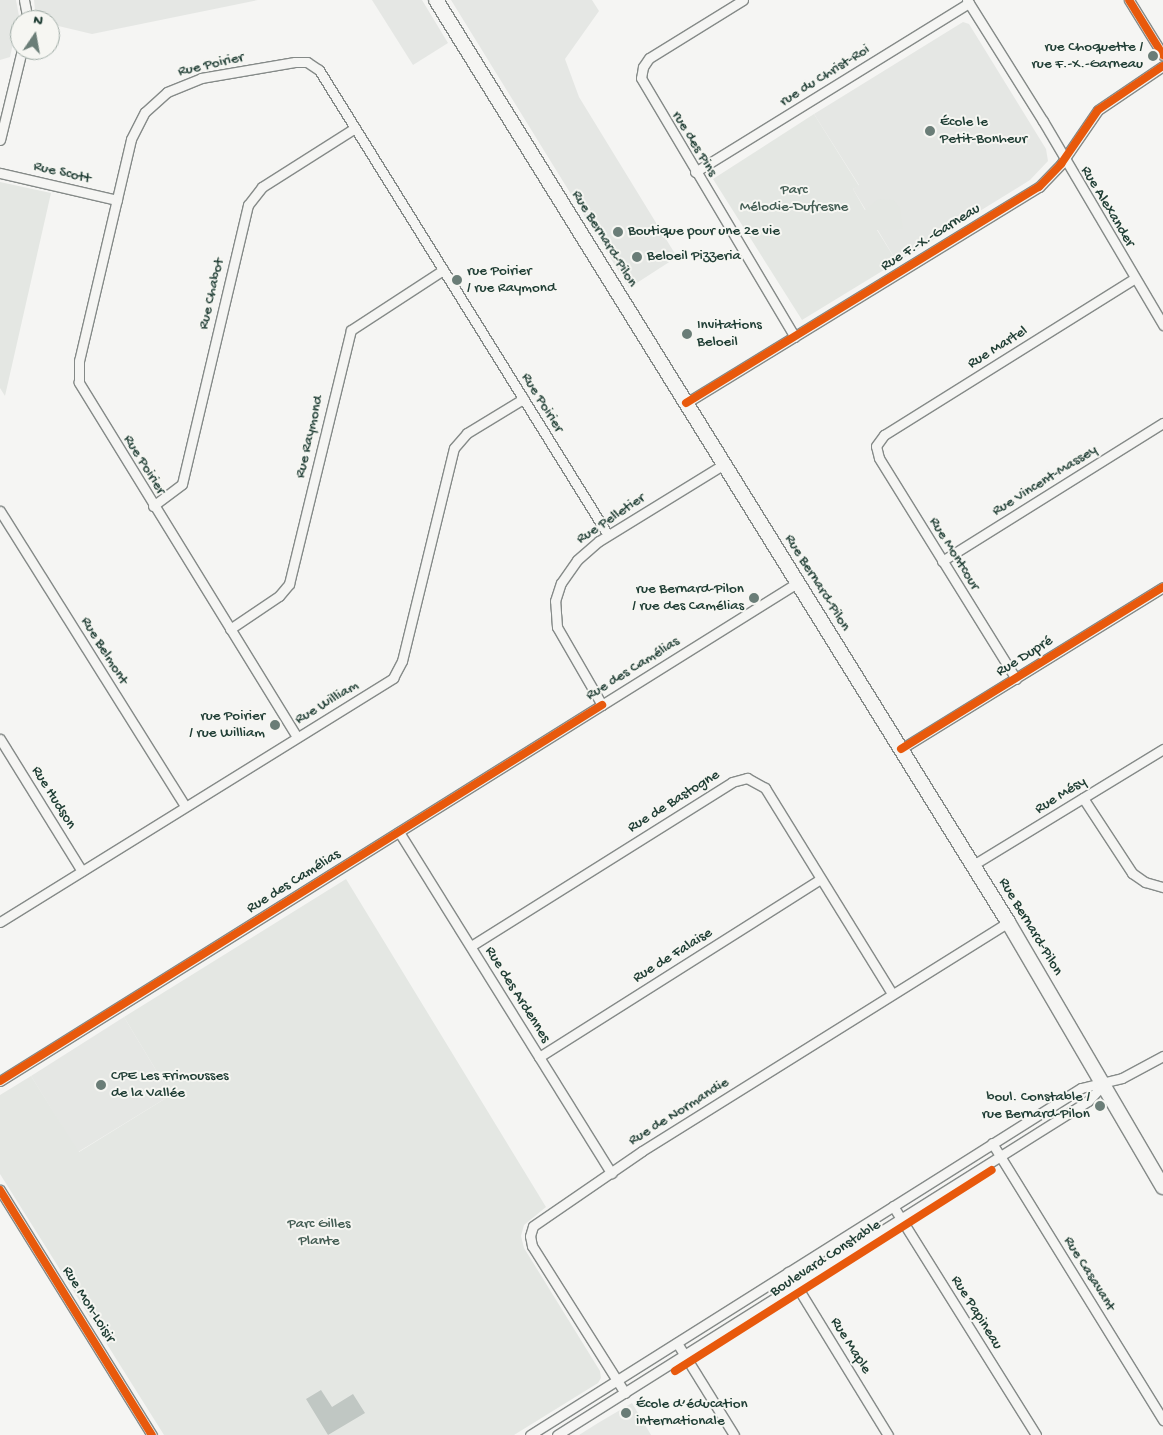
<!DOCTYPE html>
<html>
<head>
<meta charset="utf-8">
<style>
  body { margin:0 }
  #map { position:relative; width:1163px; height:1435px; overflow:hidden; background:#f5f5f3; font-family:"Gochi Hand",sans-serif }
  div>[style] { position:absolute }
  .built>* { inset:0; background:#e5e7e4 }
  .green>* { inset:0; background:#e4e7e3 }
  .water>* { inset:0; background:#c0c7c3 }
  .roads { filter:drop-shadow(1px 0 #858a88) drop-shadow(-1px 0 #858a88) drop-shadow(0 1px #858a88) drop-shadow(0 -1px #858a88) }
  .minor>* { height:9px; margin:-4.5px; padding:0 4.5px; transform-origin:4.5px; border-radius:4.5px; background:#f5f5f3 }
  .secondary>* { height:14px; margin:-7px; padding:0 7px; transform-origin:7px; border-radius:7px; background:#f5f5f3 }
  .cycleway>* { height:8px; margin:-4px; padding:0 4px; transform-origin:4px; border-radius:4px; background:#e8590c }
  .dots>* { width:14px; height:14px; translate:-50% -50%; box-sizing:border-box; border:2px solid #f6f6f2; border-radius:50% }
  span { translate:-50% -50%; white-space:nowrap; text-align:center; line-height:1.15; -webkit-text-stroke:4px #f6f6f2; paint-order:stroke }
  .poi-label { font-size:15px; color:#1f3d34 }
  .right { translate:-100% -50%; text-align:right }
  .left { translate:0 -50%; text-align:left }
  .street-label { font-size:15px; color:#1f3d34 }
  .park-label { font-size:15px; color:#445d54 }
  .north { position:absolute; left:10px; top:10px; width:50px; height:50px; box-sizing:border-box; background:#f6f6f2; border:1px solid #a0aca6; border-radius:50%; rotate:12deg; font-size:14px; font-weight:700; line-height:20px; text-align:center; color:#1f3d34 }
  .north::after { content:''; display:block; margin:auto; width:18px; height:22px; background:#6a7d77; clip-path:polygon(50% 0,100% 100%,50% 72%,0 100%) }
</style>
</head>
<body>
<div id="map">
  <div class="built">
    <i style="clip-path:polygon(0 0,16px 0,19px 16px,10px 57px,0 60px)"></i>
    <i style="clip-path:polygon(34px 0,258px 0,92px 34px,50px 24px,50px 20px,36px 20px)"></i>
    <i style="clip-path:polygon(372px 0,422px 0,448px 43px,413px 65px)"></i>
    <i style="clip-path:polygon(451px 0,592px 0,599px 11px,565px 59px,579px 97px,677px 257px,629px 288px)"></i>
    <i style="clip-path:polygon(963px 22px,969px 24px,1046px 149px,1048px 161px,1030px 180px,897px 262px,853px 189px,859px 185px,814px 114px)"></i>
    <i style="clip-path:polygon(124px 1017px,171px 1095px,78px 1152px,31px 1076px)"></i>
    <i style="clip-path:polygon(632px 1403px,651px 1435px,579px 1435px,598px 1423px)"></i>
  </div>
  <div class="green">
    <i style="clip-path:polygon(814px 114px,859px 186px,853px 189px,865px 210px,878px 199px,894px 200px,900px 208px,903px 229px,877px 230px,897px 262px,802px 320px,713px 179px)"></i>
    <i style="clip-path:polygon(0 182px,51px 193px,5px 396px,0 388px)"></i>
    <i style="clip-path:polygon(346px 879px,546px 1207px,524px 1225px,521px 1236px,524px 1248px,600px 1371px,601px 1378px,598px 1383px,514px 1435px,164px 1435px,0 1174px,0 1095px,31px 1076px,79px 1152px,171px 1095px,124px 1017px)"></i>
  </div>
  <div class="water">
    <i style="clip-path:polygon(321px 1390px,332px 1407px,353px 1394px,365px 1413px,328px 1435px,306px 1399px)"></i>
  </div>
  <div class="roads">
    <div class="minor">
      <i style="left:24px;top:0;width:20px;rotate:79deg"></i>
      <i style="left:743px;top:0;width:110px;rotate:148.3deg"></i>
      <i style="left:649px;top:58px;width:11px;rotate:124deg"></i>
      <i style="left:643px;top:67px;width:11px;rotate:100deg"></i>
      <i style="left:641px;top:78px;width:301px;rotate:59.3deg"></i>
      <i style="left:967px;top:0;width:143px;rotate:57.9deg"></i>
      <i style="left:1043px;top:121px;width:237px;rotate:59.5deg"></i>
      <i style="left:1129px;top:0;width:65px;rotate:58.3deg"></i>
      <i style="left:0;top:140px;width:93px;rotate:-76.3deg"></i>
      <i style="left:695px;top:172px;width:322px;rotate:-31.7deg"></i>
      <i style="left:0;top:173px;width:120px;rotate:13deg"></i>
      <i style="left:686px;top:403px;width:414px;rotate:-31.5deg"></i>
      <i style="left:1039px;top:187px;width:32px;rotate:-46deg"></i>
      <i style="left:1061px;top:164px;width:65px;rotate:-55.6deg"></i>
      <i style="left:1098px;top:110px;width:78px;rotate:-34.1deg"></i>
      <i style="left:153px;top:506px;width:36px;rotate:-37deg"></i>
      <i style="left:182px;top:484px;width:287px;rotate:-76.7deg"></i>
      <i style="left:248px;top:205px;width:23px;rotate:-52deg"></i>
      <i style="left:262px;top:187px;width:110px;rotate:-32.4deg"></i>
      <i style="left:0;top:511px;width:348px;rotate:57.9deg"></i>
      <i style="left:942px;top:561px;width:261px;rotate:-32deg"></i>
      <i style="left:230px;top:629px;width:59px;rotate:-34deg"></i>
      <i style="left:279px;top:596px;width:16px;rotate:-50deg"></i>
      <i style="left:289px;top:584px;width:261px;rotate:-76.3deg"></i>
      <i style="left:351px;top:330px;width:110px;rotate:-33.1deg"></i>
      <i style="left:1016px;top:679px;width:260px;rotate:-121.8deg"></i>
      <i style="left:879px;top:458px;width:12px;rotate:-104deg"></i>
      <i style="left:876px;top:446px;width:14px;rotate:-54deg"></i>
      <i style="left:884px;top:435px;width:295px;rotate:-32deg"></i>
      <i style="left:602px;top:705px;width:90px;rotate:-120deg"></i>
      <i style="left:557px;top:627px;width:26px;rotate:-94deg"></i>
      <i style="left:555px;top:601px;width:19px;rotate:-72deg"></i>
      <i style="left:561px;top:583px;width:28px;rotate:-55deg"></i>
      <i style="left:577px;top:560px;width:29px;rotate:-41deg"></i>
      <i style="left:599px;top:541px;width:147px;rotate:-31.6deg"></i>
      <i style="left:297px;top:737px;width:417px;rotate:-121.6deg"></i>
      <i style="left:79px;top:382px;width:21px;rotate:-90deg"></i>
      <i style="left:79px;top:361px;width:228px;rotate:-76.8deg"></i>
      <i style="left:131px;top:139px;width:30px;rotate:-63deg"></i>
      <i style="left:145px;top:112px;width:30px;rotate:-42deg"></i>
      <i style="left:167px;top:92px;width:37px;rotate:-22deg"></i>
      <i style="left:201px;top:78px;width:95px;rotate:-9.7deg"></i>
      <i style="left:295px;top:62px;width:12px"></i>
      <i style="left:307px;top:62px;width:14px;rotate:34deg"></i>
      <i style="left:319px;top:70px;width:547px;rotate:58.14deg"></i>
      <i style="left:0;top:739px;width:155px;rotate:58.2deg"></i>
      <i style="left:901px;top:749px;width:308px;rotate:-31.7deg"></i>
      <i style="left:1083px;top:798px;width:90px;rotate:56.8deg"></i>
      <i style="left:1132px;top:873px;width:16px;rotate:35deg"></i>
      <i style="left:1145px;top:882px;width:19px;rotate:16deg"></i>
      <i style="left:399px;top:832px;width:402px;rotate:58.1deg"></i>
      <i style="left:973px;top:865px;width:223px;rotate:-31.4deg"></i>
      <i style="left:0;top:922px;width:463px;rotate:-31.8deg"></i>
      <i style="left:393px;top:678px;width:19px;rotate:-62deg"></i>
      <i style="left:402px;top:661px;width:219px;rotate:-76.3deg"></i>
      <i style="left:454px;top:448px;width:20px;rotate:-49deg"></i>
      <i style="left:467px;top:433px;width:66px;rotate:-31.3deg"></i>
      <i style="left:471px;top:946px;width:308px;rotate:-32.1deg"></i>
      <i style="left:732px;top:782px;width:16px;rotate:-15deg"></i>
      <i style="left:747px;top:778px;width:21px;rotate:29deg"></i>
      <i style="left:765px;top:788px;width:242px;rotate:58.3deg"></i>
      <i style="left:539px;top:1057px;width:333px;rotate:-32.3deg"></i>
      <i style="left:0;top:1081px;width:940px;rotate:-32deg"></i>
      <i style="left:992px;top:1143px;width:326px;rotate:58.3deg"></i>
      <i style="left:0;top:1190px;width:288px;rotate:58.2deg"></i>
      <i style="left:893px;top:1206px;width:270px;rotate:58deg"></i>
      <i style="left:788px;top:1272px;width:191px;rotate:58.5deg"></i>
      <i style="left:677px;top:1343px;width:108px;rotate:58.2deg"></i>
      <i style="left:625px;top:1393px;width:174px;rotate:-122.3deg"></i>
      <i style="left:532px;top:1246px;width:10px;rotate:-101deg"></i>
      <i style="left:530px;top:1236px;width:10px;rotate:-73deg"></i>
      <i style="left:533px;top:1226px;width:132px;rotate:-34.5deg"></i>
      <i style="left:642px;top:1151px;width:432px;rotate:-32deg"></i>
      <i style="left:530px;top:1435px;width:651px;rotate:-32.2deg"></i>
      <i style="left:1081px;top:1088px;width:42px;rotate:-13.7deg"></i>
      <i style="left:1122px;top:1078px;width:47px;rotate:-28.2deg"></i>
      <i style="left:557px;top:1435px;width:627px;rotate:-32.17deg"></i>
      <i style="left:1088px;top:1101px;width:23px;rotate:-47deg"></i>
    </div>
    <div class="secondary">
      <i style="left:436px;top:0;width:1085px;rotate:58.18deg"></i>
      <i style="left:1008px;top:922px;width:307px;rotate:59.7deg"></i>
    </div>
  </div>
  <div class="cycleway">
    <i style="left:1129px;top:0;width:65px;rotate:58.3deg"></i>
    <i style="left:686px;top:403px;width:414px;rotate:-31.5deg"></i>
    <i style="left:1039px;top:187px;width:32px;rotate:-46deg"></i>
    <i style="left:1061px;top:164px;width:65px;rotate:-55.6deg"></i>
    <i style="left:1098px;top:110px;width:78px;rotate:-34.1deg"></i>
    <i style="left:901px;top:749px;width:308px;rotate:-31.7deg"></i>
    <i style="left:0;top:1081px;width:710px;rotate:-31.99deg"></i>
    <i style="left:0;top:1190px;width:288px;rotate:58.2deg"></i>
    <i style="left:675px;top:1371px;width:375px;rotate:-32.4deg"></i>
  </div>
  <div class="dots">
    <i style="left:1153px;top:56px;background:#6a7d77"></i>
    <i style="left:930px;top:131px;background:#6a7d77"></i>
    <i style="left:618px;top:232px;background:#6a7d77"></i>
    <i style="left:637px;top:257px;background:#6a7d77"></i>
    <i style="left:457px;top:280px;background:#6a7d77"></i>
    <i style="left:687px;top:334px;background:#6a7d77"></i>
    <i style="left:754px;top:598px;background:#6a7d77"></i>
    <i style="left:275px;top:725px;background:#6a7d77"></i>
    <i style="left:101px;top:1085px;background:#6a7d77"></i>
    <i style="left:1100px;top:1106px;background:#6a7d77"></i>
    <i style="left:626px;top:1413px;background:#6a7d77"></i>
  </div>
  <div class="poi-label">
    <span class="right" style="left:1143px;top:56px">rue Choquette /<br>rue F.-X.-Garneau</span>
    <span class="left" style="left:940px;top:131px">École le<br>Petit-Bonheur</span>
    <span class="left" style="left:628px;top:232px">Boutique pour une 2e vie</span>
    <span class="left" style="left:647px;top:257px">Beloeil Pizzeria</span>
    <span class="left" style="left:467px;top:280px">rue Poirier<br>/ rue Raymond</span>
    <span class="left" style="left:697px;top:334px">Invitations<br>Beloeil</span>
    <span class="right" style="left:744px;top:598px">rue Bernard-Pilon<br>/ rue des Camélias</span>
    <span class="right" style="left:265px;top:725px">rue Poirier<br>/ rue William</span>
    <span class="left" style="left:111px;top:1085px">CPE Les Frimousses<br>de la Vallée</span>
    <span class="right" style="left:1090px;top:1106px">boul. Constable /<br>rue Bernard-Pilon</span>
    <span class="left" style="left:636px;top:1413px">École d’éducation<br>internationale</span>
  </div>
  <div class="street-label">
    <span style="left:211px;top:65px;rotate:-13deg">Rue Poirier</span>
    <span style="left:825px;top:76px;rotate:-32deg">rue du Christ-Roi</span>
    <span style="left:694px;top:144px;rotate:59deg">rue des Pins</span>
    <span style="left:62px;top:173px;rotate:13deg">Rue Scott</span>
    <span style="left:1107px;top:207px;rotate:59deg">Rue Alexander</span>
    <span style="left:931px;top:238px;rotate:-32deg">Rue F.-X.-Garneau</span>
    <span style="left:604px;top:239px;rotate:58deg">Rue Bernard-Pilon</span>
    <span style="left:212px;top:294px;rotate:-77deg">Rue Chabot</span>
    <span style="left:998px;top:348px;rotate:-32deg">Rue Martel</span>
    <span style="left:542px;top:403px;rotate:58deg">Rue Poirier</span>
    <span style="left:310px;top:437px;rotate:-77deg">Rue Raymond</span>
    <span style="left:144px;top:465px;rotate:58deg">Rue Poirier</span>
    <span style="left:1045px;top:481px;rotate:-32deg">Rue Vincent-Massey</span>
    <span style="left:611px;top:519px;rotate:-34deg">Rue Pelletier</span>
    <span style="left:954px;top:554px;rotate:58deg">Rue Montcour</span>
    <span style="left:817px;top:583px;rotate:58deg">Rue Bernard-Pilon</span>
    <span style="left:104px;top:651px;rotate:58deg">Rue Belmont</span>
    <span style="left:1025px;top:657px;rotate:-32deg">Rue Dupré</span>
    <span style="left:633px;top:669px;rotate:-32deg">Rue des Camélias</span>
    <span style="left:327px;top:703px;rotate:-31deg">Rue William</span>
    <span style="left:1061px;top:796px;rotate:-32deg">Rue Mésy</span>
    <span style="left:53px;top:798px;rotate:58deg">Rue Hudson</span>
    <span style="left:674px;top:802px;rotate:-32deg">Rue de Bastogne</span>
    <span style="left:294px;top:882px;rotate:-32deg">Rue des Camélias</span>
    <span style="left:1030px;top:927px;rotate:59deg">Rue Bernard-Pilon</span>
    <span style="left:673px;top:956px;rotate:-32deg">Rue de Falaise</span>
    <span style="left:517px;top:995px;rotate:58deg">Rue des Ardennes</span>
    <span style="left:679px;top:1112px;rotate:-32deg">Rue de Normandie</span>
    <span style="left:826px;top:1259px;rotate:-33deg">Boulevard Constable</span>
    <span style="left:1089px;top:1274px;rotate:58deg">Rue Casavant</span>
    <span style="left:88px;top:1305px;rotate:58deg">Rue Mon-Loisir</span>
    <span style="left:976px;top:1313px;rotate:58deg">Rue Papineau</span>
    <span style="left:850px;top:1346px;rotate:58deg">Rue Maple</span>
  </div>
  <div class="park-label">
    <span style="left:794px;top:199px">Parc<br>Mélodie-Dufresne</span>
    <span style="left:319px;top:1233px">Parc Gilles<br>Plante</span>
  </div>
  <div class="north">N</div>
</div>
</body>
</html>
